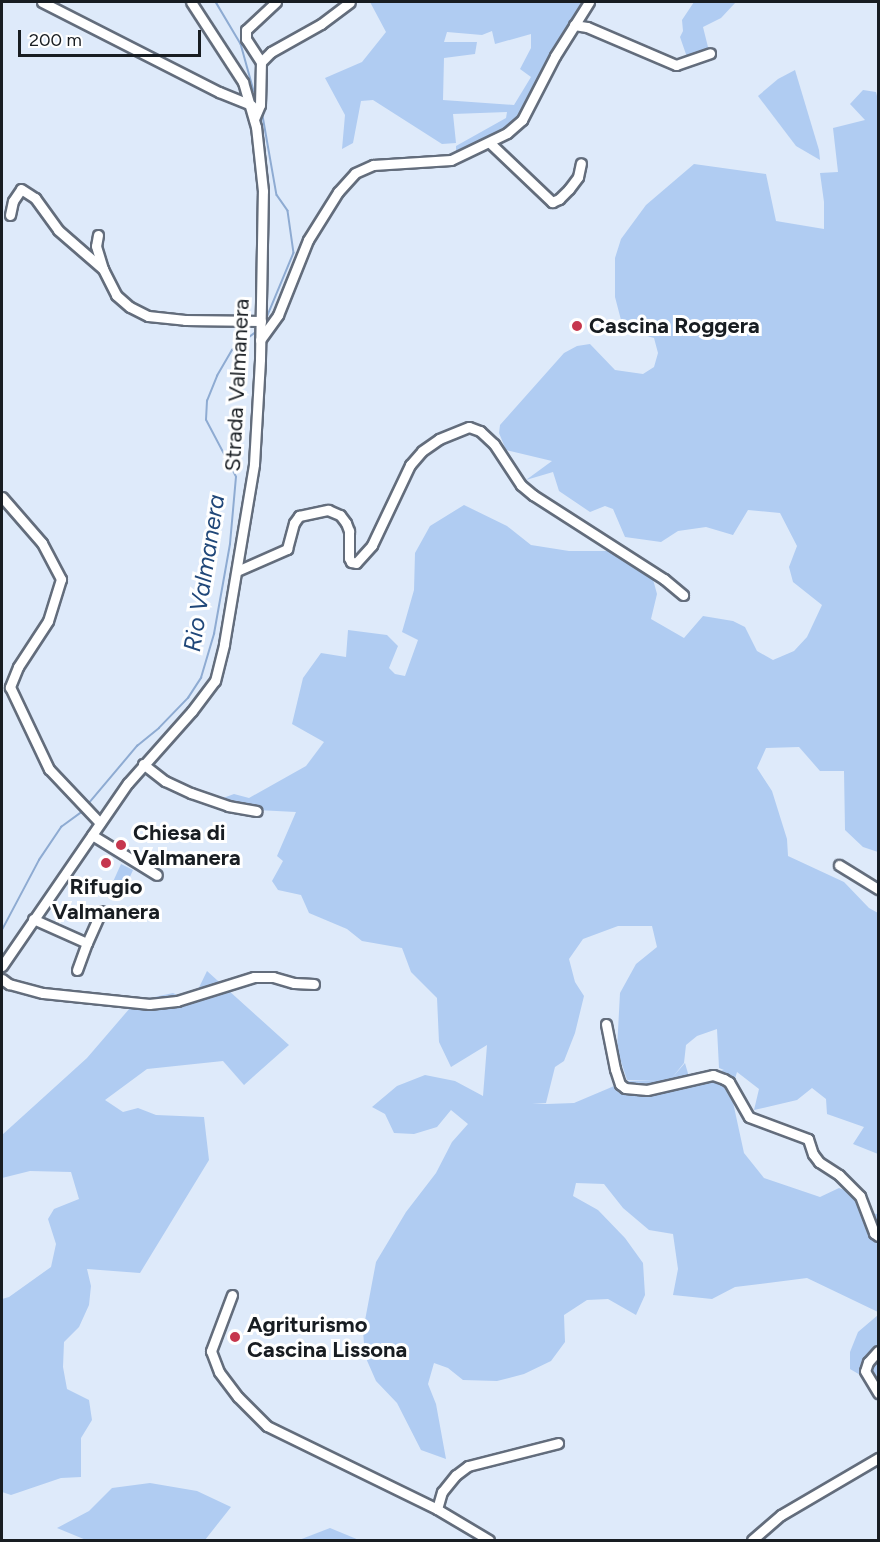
<!DOCTYPE html>
<html>
<head>
<meta charset="utf-8">
<style>
  body { margin:0 }
  #map { position:relative; width:880px; height:1542px; overflow:hidden; background:#deeafa; font-family:Figtree,sans-serif }
  div>[style] { position:absolute }
  .green>* { inset:0; background:#b0ccf2 }
  .stream>* { height:1.5px; margin:-0.75px; padding:0 0.75px; transform-origin:0.75px; border-radius:0.75px; background:#8eabd2 }
  .roads { filter:drop-shadow(2px 0 #636d7c) drop-shadow(-2px 0 #636d7c) drop-shadow(0 2px #636d7c) drop-shadow(0 -2px #636d7c) }
  .minor>* { height:9px; margin:-4.5px; padding:0 4.5px; transform-origin:4.5px; border-radius:4.5px; background:#fff }
  .dots>* { width:16px; height:16px; translate:-50% -50%; box-sizing:border-box; border:3px solid #fff; border-radius:50% }
  span { translate:-50% -50%; white-space:nowrap; text-align:center; line-height:1.15; -webkit-text-stroke:6px #fff; paint-order:stroke }
  .poi-label { font-size:22px; color:#181d22; font-weight:700 }
  .left { translate:0 -50%; text-align:left }
  .street-label { font-size:22px; color:#181d22 }
  .water-label { font-size:24px; color:#204779; font-style:italic }
  .frame { position:absolute; inset:0; border:3px solid #181d22; pointer-events:none }
  .scale { position:absolute; left:18px; top:30px; width:183px; height:27px; box-sizing:border-box; border:3px solid #181d22; border-top:0; padding-left:8px; font-size:18px; line-height:21px; white-space:nowrap; color:#181d22; -webkit-text-stroke:4px #fff; paint-order:stroke }
</style>
</head>
<body>
<div id="map">
  <div class="green">
    <i style="clip-path:polygon(evenodd,370px 2px,585px 2px,520px 118px,504px 133px,456px 157px,456px 146px,506px 118px,507px 112px,453px 114px,456px 143px,442px 144px,373px 100px,361px 101px,353px 143px,342px 149px,345px 115px,325px 78px,362px 62px,386px 32px,370px 2px,492px 31px,495px 44px,531px 34px,531px 48px,520px 69px,531px 77px,514px 105px,443px 100px,444px 58px,475px 54px,477px 42px,444px 42px,447px 32px,482px 35px,492px 31px)"></i>
    <i style="clip-path:polygon(694px 2px,736px 2px,721px 18px,703px 27px,709px 51px,697px 53px,693px 59px,688px 60px,680px 37px,683px 31px,682px 20px)"></i>
    <i style="clip-path:polygon(795px 70px,819px 150px,820px 160px,796px 146px,758px 96px,778px 79px)"></i>
    <i style="clip-path:polygon(evenodd,863px 90px,876px 92px,878px 100px,878px 852px,863px 847px,845px 830px,844px 771px,820px 771px,799px 747px,766px 748px,757px 768px,772px 791px,787px 839px,788px 856px,844px 882px,869px 908px,878px 913px,878px 1154px,853px 1144px,864px 1127px,827px 1114px,826px 1099px,812px 1088px,797px 1100px,754px 1110px,759px 1089px,737px 1072px,731px 1093px,744px 1153px,764px 1178px,820px 1197px,839px 1188px,859px 1195px,866px 1213px,878px 1214px,878px 1312px,807px 1278px,735px 1287px,712px 1299px,673px 1295px,678px 1269px,673px 1234px,649px 1230px,623px 1208px,604px 1184px,576px 1183px,573px 1196px,598px 1210px,625px 1238px,643px 1263px,645px 1295px,636px 1315px,608px 1299px,587px 1300px,564px 1315px,565px 1342px,551px 1361px,524px 1374px,497px 1381px,463px 1380px,448px 1368px,434px 1363px,428px 1384px,436px 1404px,446px 1459px,421px 1450px,397px 1403px,376px 1381px,365px 1356px,363px 1331px,376px 1262px,406px 1212px,436px 1173px,452px 1142px,468px 1124px,451px 1110px,437px 1127px,414px 1134px,394px 1133px,385px 1114px,372px 1107px,397px 1086px,425px 1075px,455px 1081px,483px 1096px,487px 1045px,451px 1067px,439px 1042px,437px 998px,411px 972px,402px 948px,362px 941px,347px 929px,309px 913px,301px 895px,278px 890px,272px 881px,283px 861px,277px 856px,296px 812px,257px 810px,215px 801px,234px 794px,249px 798px,306px 766px,324px 742px,292px 724px,303px 678px,321px 653px,346px 657px,348px 630px,387px 635px,398px 646px,389px 668px,395px 674px,405px 676px,418px 640px,402px 632px,414px 590px,415px 553px,430px 526px,464px 505px,507px 526px,531px 545px,569px 551px,619px 551px,651px 572px,657px 594px,651px 619px,684px 638px,703px 616px,733px 621px,745px 627px,757px 651px,773px 660px,794px 651px,807px 637px,822px 605px,793px 582px,789px 567px,797px 546px,780px 513px,748px 510px,733px 535px,706px 527px,678px 531px,661px 542px,625px 537px,613px 509px,605px 506px,590px 512px,559px 491px,553px 472px,526px 480px,552px 461px,506px 450px,499px 433px,500px 425px,564px 353px,577px 346px,590px 344px,615px 370px,643px 374px,654px 367px,658px 353px,654px 338px,640px 334px,621px 320px,615px 297px,615px 258px,621px 239px,646px 205px,694px 164px,766px 174px,776px 221px,824px 229px,824px 202px,820px 173px,838px 172px,833px 128px,865px 120px,850px 104px,863px 90px,618px 926px,652px 926px,657px 947px,636px 964px,620px 993px,617px 1049px,627px 1080px,656px 1081px,626px 1081px,574px 1103px,547px 1104px,532px 1103px,546px 1103px,555px 1067px,564px 1061px,575px 1033px,584px 996px,575px 982px,569px 959px,583px 939px,618px 926px,863px 90px,717px 1029px,719px 1068px,724px 1070px,689px 1077px,685px 1063px,671px 1079px,684px 1063px,686px 1045px,697px 1036px,717px 1029px)"></i>
    <i style="clip-path:polygon(121px 864px,133px 870px,124px 890px,112px 884px)"></i>
    <i style="clip-path:polygon(207px 971px,289px 1045px,244px 1085px,223px 1061px,147px 1069px,105px 1100px,123px 1112px,138px 1108px,156px 1115px,204px 1117px,209px 1160px,140px 1273px,87px 1269px,91px 1286px,89px 1305px,79px 1327px,64px 1342px,63px 1367px,67px 1389px,89px 1400px,92px 1420px,81px 1438px,81px 1477px,61px 1478px,11px 1495px,2px 1492px,2px 1299px,9px 1297px,51px 1267px,56px 1244px,48px 1219px,54px 1209px,79px 1199px,71px 1172px,30px 1171px,2px 1178px,2px 1135px,87px 1058px,136px 1001px,173px 993px,192px 1002px)"></i>
    <i style="clip-path:polygon(878px 1315px,878px 1390px,874px 1383px,850px 1369px,850px 1352px,858px 1332px)"></i>
    <i style="clip-path:polygon(150px 1483px,197px 1491px,231px 1507px,205px 1540px,86px 1540px,57px 1528px,89px 1511px,112px 1488px)"></i>
    <i style="clip-path:polygon(330px 1528px,359px 1540px,299px 1540px)"></i>
  </div>
  <div class="stream">
    <i style="left:216px;top:2px;width:49px;rotate:59.2deg"></i>
    <i style="left:241px;top:44px;width:49px;rotate:74.5deg"></i>
    <i style="left:263px;top:116px;width:80px;rotate:80deg"></i>
    <i style="left:277px;top:195px;width:19px;rotate:55deg"></i>
    <i style="left:288px;top:211px;width:42px;rotate:81.9deg"></i>
    <i style="left:294px;top:253px;width:78px;rotate:112.6deg"></i>
    <i style="left:89px;top:803px;width:75px;rotate:-49.9deg"></i>
    <i style="left:137px;top:746px;width:28px;rotate:-39deg"></i>
    <i style="left:159px;top:728px;width:42px;rotate:-46deg"></i>
    <i style="left:188px;top:698px;width:24px;rotate:-57deg"></i>
    <i style="left:201px;top:678px;width:46px;rotate:-73.5deg"></i>
    <i style="left:214px;top:634px;width:91px;rotate:-79.9deg"></i>
    <i style="left:230px;top:544px;width:67px;rotate:-84.9deg"></i>
    <i style="left:236px;top:477px;width:64px;rotate:-117.8deg"></i>
    <i style="left:206px;top:420px;width:19px;rotate:-87deg"></i>
    <i style="left:207px;top:401px;width:27px;rotate:-68deg"></i>
    <i style="left:217px;top:376px;width:30px;rotate:-60deg"></i>
    <i style="left:232px;top:350px;width:30px;rotate:-37deg"></i>
    <i style="left:2px;top:930px;width:79px;rotate:-62.1deg"></i>
    <i style="left:39px;top:860px;width:40px;rotate:-56deg"></i>
    <i style="left:61px;top:827px;width:26px;rotate:-36deg"></i>
  </div>
  <div class="roads">
    <div class="minor">
      <i style="left:42px;top:2px;width:199px;rotate:27deg"></i>
      <i style="left:219px;top:92px;width:35px;rotate:22deg"></i>
      <i style="left:574px;top:25px;width:13px;rotate:9deg"></i>
      <i style="left:587px;top:27px;width:97px;rotate:23.1deg"></i>
      <i style="left:676px;top:65px;width:36px;rotate:-19deg"></i>
      <i style="left:261px;top:62px;width:14px;rotate:-45deg"></i>
      <i style="left:271px;top:52px;width:57px;rotate:-29.2deg"></i>
      <i style="left:321px;top:24px;width:36px;rotate:-37deg"></i>
      <i style="left:254px;top:119px;width:15px;rotate:-67deg"></i>
      <i style="left:260px;top:105px;width:43px;rotate:-88.7deg"></i>
      <i style="left:261px;top:62px;width:27px;rotate:-123deg"></i>
      <i style="left:246px;top:39px;width:9px;rotate:-90deg"></i>
      <i style="left:246px;top:30px;width:41px;rotate:-43deg"></i>
      <i style="left:490px;top:143px;width:86px;rotate:43.6deg"></i>
      <i style="left:552px;top:202px;width:8px;rotate:-23deg"></i>
      <i style="left:559px;top:199px;width:14px;rotate:-45deg"></i>
      <i style="left:569px;top:189px;width:15px;rotate:-53deg"></i>
      <i style="left:578px;top:177px;width:14px;rotate:-78deg"></i>
      <i style="left:10px;top:215px;width:14px;rotate:-78deg"></i>
      <i style="left:13px;top:201px;width:14px;rotate:-56deg"></i>
      <i style="left:21px;top:189px;width:17px;rotate:33deg"></i>
      <i style="left:35px;top:198px;width:39px;rotate:54deg"></i>
      <i style="left:58px;top:230px;width:60px;rotate:40.9deg"></i>
      <i style="left:98px;top:235px;width:11px;rotate:100deg"></i>
      <i style="left:96px;top:246px;width:24px;rotate:73deg"></i>
      <i style="left:103px;top:269px;width:29px;rotate:63deg"></i>
      <i style="left:116px;top:295px;width:18px;rotate:41deg"></i>
      <i style="left:130px;top:307px;width:20px;rotate:27deg"></i>
      <i style="left:148px;top:316px;width:37px;rotate:6deg"></i>
      <i style="left:185px;top:320px;width:76px;rotate:0.8deg"></i>
      <i style="left:260px;top:340px;width:31px;rotate:-54deg"></i>
      <i style="left:278px;top:315px;width:81px;rotate:-68.2deg"></i>
      <i style="left:308px;top:240px;width:57px;rotate:-58deg"></i>
      <i style="left:338px;top:192px;width:25px;rotate:-48deg"></i>
      <i style="left:355px;top:173px;width:20px;rotate:-24deg"></i>
      <i style="left:373px;top:165px;width:78px;rotate:-3.7deg"></i>
      <i style="left:451px;top:160px;width:62px;rotate:-25.7deg"></i>
      <i style="left:507px;top:133px;width:20px;rotate:-41deg"></i>
      <i style="left:522px;top:120px;width:72px;rotate:-62.7deg"></i>
      <i style="left:555px;top:56px;width:64px;rotate:-57.8deg"></i>
      <i style="left:2px;top:497px;width:61px;rotate:49deg"></i>
      <i style="left:42px;top:543px;width:41px;rotate:62.2deg"></i>
      <i style="left:61px;top:579px;width:44px;rotate:107.2deg"></i>
      <i style="left:48px;top:621px;width:55px;rotate:123.1deg"></i>
      <i style="left:18px;top:667px;width:22px;rotate:112deg"></i>
      <i style="left:10px;top:687px;width:91px;rotate:64.6deg"></i>
      <i style="left:49px;top:769px;width:74px;rotate:46.6deg"></i>
      <i style="left:237px;top:571px;width:55px;rotate:-23.7deg"></i>
      <i style="left:287px;top:549px;width:27px;rotate:-75deg"></i>
      <i style="left:294px;top:523px;width:9px;rotate:-54deg"></i>
      <i style="left:299px;top:516px;width:30px;rotate:-12deg"></i>
      <i style="left:328px;top:510px;width:13px;rotate:23deg"></i>
      <i style="left:340px;top:515px;width:10px;rotate:53deg"></i>
      <i style="left:346px;top:523px;width:9px;rotate:69deg"></i>
      <i style="left:349px;top:531px;width:27px;rotate:90deg"></i>
      <i style="left:349px;top:558px;width:4px;rotate:63deg"></i>
      <i style="left:351px;top:562px;width:5px;rotate:11deg"></i>
      <i style="left:356px;top:563px;width:24px;rotate:-48deg"></i>
      <i style="left:372px;top:545px;width:89px;rotate:-64.6deg"></i>
      <i style="left:410px;top:465px;width:18px;rotate:-49deg"></i>
      <i style="left:422px;top:451px;width:21px;rotate:-35deg"></i>
      <i style="left:439px;top:439px;width:32px;rotate:-22deg"></i>
      <i style="left:469px;top:427px;width:12px;rotate:20deg"></i>
      <i style="left:480px;top:431px;width:19px;rotate:43deg"></i>
      <i style="left:494px;top:444px;width:49px;rotate:56.6deg"></i>
      <i style="left:521px;top:485px;width:16px;rotate:40deg"></i>
      <i style="left:533px;top:495px;width:156px;rotate:32.7deg"></i>
      <i style="left:664px;top:579px;width:25px;rotate:40deg"></i>
      <i style="left:143px;top:764px;width:28px;rotate:38deg"></i>
      <i style="left:165px;top:781px;width:29px;rotate:25deg"></i>
      <i style="left:191px;top:793px;width:39px;rotate:19deg"></i>
      <i style="left:228px;top:806px;width:29px;rotate:10deg"></i>
      <i style="left:92px;top:835px;width:76px;rotate:31.6deg"></i>
      <i style="left:839px;top:865px;width:46px;rotate:31.6deg"></i>
      <i style="left:33px;top:919px;width:59px;rotate:24deg"></i>
      <i style="left:87px;top:943px;width:35px;rotate:-66deg"></i>
      <i style="left:2px;top:966px;width:222px;rotate:-55.5deg"></i>
      <i style="left:128px;top:783px;width:96px;rotate:-48.4deg"></i>
      <i style="left:192px;top:711px;width:38px;rotate:-53deg"></i>
      <i style="left:215px;top:681px;width:38px;rotate:-76deg"></i>
      <i style="left:224px;top:644px;width:182px;rotate:-80.5deg"></i>
      <i style="left:254px;top:464px;width:105px;rotate:-86.7deg"></i>
      <i style="left:260px;top:359px;width:168px;rotate:-89deg"></i>
      <i style="left:263px;top:191px;width:64px;rotate:-96.2deg"></i>
      <i style="left:256px;top:127px;width:47px;rotate:-106.1deg"></i>
      <i style="left:243px;top:82px;width:95px;rotate:-123deg"></i>
      <i style="left:77px;top:970px;width:29px;rotate:-70deg"></i>
      <i style="left:2px;top:979px;width:9px;rotate:36deg"></i>
      <i style="left:9px;top:984px;width:35px;rotate:15deg"></i>
      <i style="left:43px;top:993px;width:107px;rotate:5.9deg"></i>
      <i style="left:149px;top:1004px;width:28px;rotate:-6deg"></i>
      <i style="left:177px;top:1001px;width:81px;rotate:-17.3deg"></i>
      <i style="left:254px;top:977px;width:19px"></i>
      <i style="left:273px;top:977px;width:22px;rotate:16deg"></i>
      <i style="left:294px;top:983px;width:20px;rotate:3deg"></i>
      <i style="left:606px;top:1024px;width:46px;rotate:78.7deg"></i>
      <i style="left:615px;top:1069px;width:16px;rotate:72deg"></i>
      <i style="left:620px;top:1084px;width:6px;rotate:39deg"></i>
      <i style="left:625px;top:1088px;width:22px;rotate:5deg"></i>
      <i style="left:647px;top:1090px;width:68px;rotate:-12.8deg"></i>
      <i style="left:713px;top:1075px;width:12px;rotate:20deg"></i>
      <i style="left:724px;top:1079px;width:6px;rotate:31deg"></i>
      <i style="left:729px;top:1082px;width:40px;rotate:60.3deg"></i>
      <i style="left:749px;top:1117px;width:63px;rotate:20.4deg"></i>
      <i style="left:808px;top:1139px;width:16px;rotate:72deg"></i>
      <i style="left:813px;top:1154px;width:10px;rotate:53deg"></i>
      <i style="left:819px;top:1162px;width:24px;rotate:33deg"></i>
      <i style="left:839px;top:1175px;width:30px;rotate:45deg"></i>
      <i style="left:860px;top:1196px;width:40px;rotate:69deg"></i>
      <i style="left:874px;top:1233px;width:5px;rotate:37deg"></i>
      <i style="left:232px;top:1295px;width:60px;rotate:110.6deg"></i>
      <i style="left:211px;top:1351px;width:22px;rotate:69deg"></i>
      <i style="left:219px;top:1372px;width:31px;rotate:53deg"></i>
      <i style="left:238px;top:1397px;width:41px;rotate:45deg"></i>
      <i style="left:267px;top:1426px;width:189px;rotate:26deg"></i>
      <i style="left:878px;top:1351px;width:15px;rotate:132deg"></i>
      <i style="left:868px;top:1362px;width:9px;rotate:108deg"></i>
      <i style="left:865px;top:1371px;width:26px;rotate:59deg"></i>
      <i style="left:489px;top:1540px;width:61px;rotate:-149.2deg"></i>
      <i style="left:437px;top:1509px;width:18px;rotate:-74deg"></i>
      <i style="left:442px;top:1492px;width:22px;rotate:-51deg"></i>
      <i style="left:456px;top:1475px;width:15px;rotate:-37deg"></i>
      <i style="left:468px;top:1466px;width:93px;rotate:-14.3deg"></i>
      <i style="left:752px;top:1540px;width:38px;rotate:-41deg"></i>
      <i style="left:781px;top:1515px;width:113px;rotate:-30.4deg"></i>
    </div>
  </div>
  <div class="dots">
    <i style="left:577px;top:326px;background:#c6364d"></i>
    <i style="left:121px;top:845px;background:#c6364d"></i>
    <i style="left:106px;top:863px;background:#c6364d"></i>
    <i style="left:235px;top:1337px;background:#c6364d"></i>
  </div>
  <div class="poi-label">
    <span class="left" style="left:589px;top:326px">Cascina Roggera</span>
    <span class="left" style="left:133px;top:845px">Chiesa di<br>Valmanera</span>
    <span style="left:106px;top:899px">Rifugio<br>Valmanera</span>
    <span class="left" style="left:247px;top:1337px">Agriturismo<br>Cascina Lissona</span>
  </div>
  <div class="street-label">
    <span style="left:237px;top:385px;rotate:-87deg">Strada Valmanera</span>
  </div>
  <div class="water-label">
    <span style="left:204px;top:573px;rotate:-81deg">Rio Valmanera</span>
  </div>
  <div class="frame"></div>
  <div class="scale">200 m</div>
</div>
</body>
</html>
